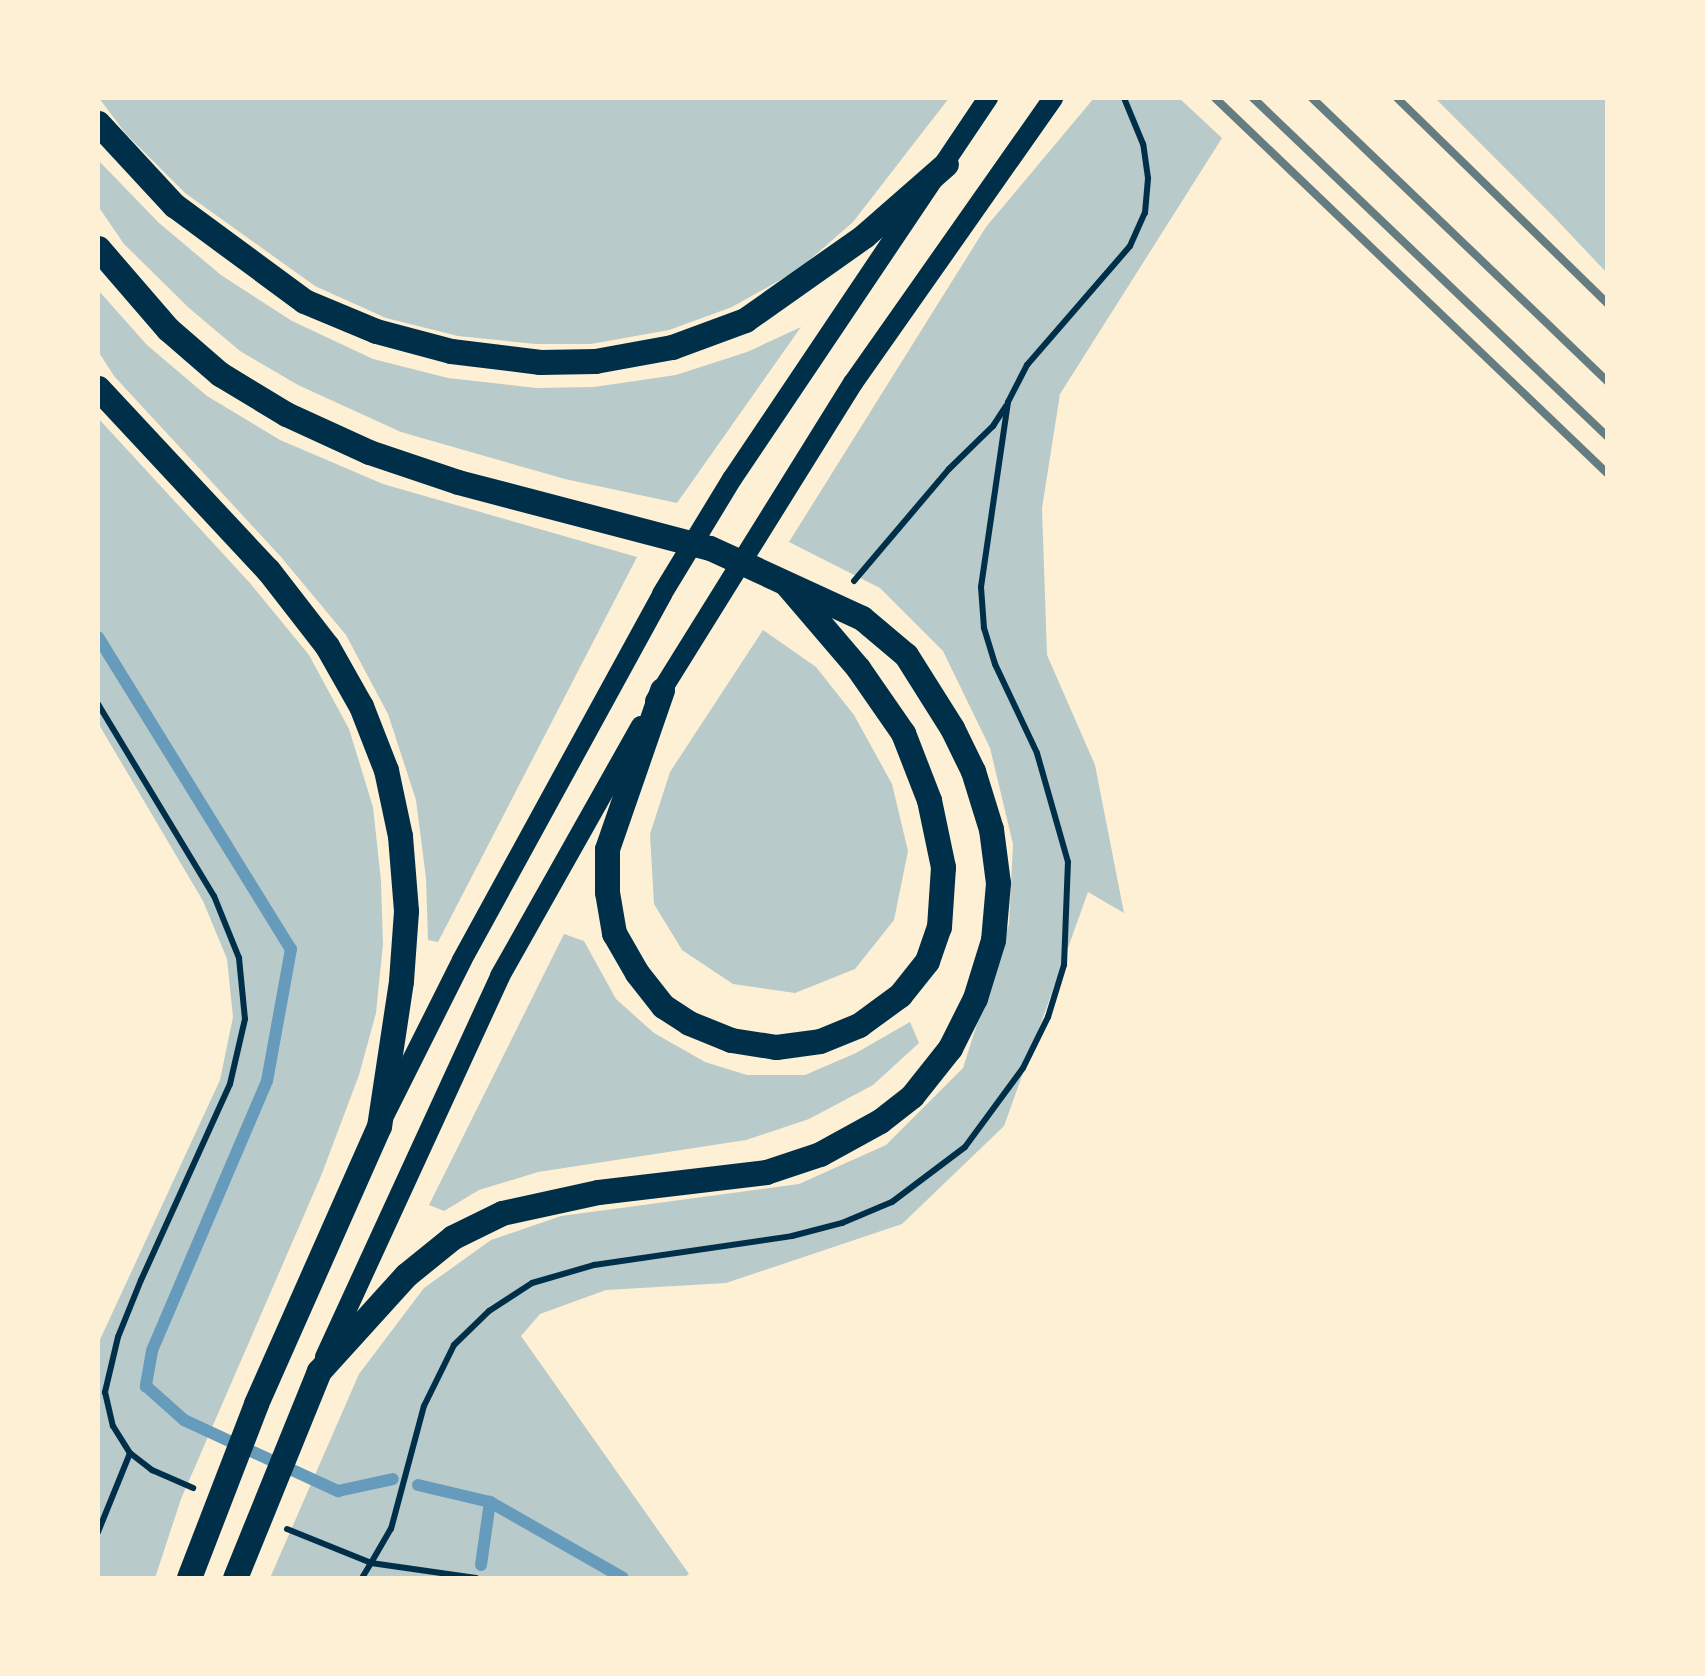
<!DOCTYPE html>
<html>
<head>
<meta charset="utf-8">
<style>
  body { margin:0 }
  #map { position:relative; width:1705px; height:1676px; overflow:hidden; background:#fdf0d5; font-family:Poppins,sans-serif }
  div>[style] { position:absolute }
  .green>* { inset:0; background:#b9caca }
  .stream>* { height:12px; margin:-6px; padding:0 6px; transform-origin:6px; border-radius:6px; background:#669bbc }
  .path>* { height:6px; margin:-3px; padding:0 3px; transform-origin:3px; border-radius:3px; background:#003049 }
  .secondary>* { height:20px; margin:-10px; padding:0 10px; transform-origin:10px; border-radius:10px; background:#003049 }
  .primary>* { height:25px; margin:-12.5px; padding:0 12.5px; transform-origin:12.5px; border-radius:12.5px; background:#003049 }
  .rail>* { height:8px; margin:-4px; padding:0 4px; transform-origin:4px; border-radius:4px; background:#657d81 }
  span { translate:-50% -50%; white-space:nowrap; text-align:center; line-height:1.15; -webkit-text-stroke:10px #fdf0d5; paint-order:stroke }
  .frame { position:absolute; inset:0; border:100px solid #fdf0d5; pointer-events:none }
</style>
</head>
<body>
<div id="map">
  <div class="green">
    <i style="clip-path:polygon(99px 98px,949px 98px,853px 222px,798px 270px,732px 307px,669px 330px,591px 344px,536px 344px,458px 336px,386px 318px,315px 286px,185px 193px,126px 134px)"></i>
    <i style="clip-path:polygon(1094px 98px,1179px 98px,1222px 138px,1060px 394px,1042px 508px,1047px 655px,1095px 765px,1124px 913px,1088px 892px,1004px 1126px,902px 1224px,726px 1283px,606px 1290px,540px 1314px,521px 1336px,689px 1574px,683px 1578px,270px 1578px,359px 1374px,424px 1288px,491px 1240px,561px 1216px,799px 1184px,886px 1145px,963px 1068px,1009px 924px,1013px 844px,990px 748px,943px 651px,880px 588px,789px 542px,986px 227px)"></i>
    <i style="clip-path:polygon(1435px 98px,1607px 98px,1607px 273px,1553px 216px)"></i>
    <i style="clip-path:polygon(98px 160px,159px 223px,221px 275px,292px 321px,373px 359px,448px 378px,536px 388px,594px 387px,676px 375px,747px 352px,801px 327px,677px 503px,565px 479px,401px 432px,298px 385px,240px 351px,189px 308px,124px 244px,98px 206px)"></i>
    <i style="clip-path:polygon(98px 290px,147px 345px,207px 396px,280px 440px,383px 484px,637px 557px,438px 942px,428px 940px,426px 878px,416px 800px,388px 714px,346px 635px,281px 557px,114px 376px,98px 351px)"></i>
    <i style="clip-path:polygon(98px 418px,249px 582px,309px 655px,349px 729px,373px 807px,381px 881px,383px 944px,376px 1013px,359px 1075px,321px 1176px,181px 1499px,155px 1578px,98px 1578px,98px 1344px,220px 1080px,233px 1017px,227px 959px,203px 901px,98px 723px)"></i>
    <i style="clip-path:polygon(763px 630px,816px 667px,854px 715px,892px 784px,908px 851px,894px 920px,855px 969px,795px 993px,733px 984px,682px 950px,654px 904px,650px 834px,670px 772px)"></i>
    <i style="clip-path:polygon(564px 934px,584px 941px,616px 999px,654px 1033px,705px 1062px,747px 1075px,805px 1075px,856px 1053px,910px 1022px,919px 1043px,873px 1085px,809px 1119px,746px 1140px,538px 1172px,479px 1190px,444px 1211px,429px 1205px)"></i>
  </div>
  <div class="stream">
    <i style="left:98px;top:637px;width:367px;rotate:58.3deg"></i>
    <i style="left:291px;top:949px;width:134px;rotate:100.3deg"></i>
    <i style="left:267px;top:1081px;width:293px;rotate:113.1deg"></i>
    <i style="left:152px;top:1351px;width:36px;rotate:100deg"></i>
    <i style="left:146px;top:1386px;width:51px;rotate:41.8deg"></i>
    <i style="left:184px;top:1420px;width:170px;rotate:24.8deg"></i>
    <i style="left:338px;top:1491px;width:56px;rotate:-12.3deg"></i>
    <i style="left:418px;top:1485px;width:74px;rotate:13.3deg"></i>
    <i style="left:490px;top:1502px;width:153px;rotate:29.7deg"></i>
    <i style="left:481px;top:1565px;width:64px;rotate:-81.9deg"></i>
  </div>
  <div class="path">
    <i style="left:854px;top:581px;width:147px;rotate:-49.7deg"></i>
    <i style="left:949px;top:469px;width:62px;rotate:-44.3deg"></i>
    <i style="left:993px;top:426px;width:24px;rotate:-57deg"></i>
    <i style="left:98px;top:704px;width:224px;rotate:58.9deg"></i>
    <i style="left:214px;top:896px;width:67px;rotate:68deg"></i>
    <i style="left:239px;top:958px;width:61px;rotate:84.4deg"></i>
    <i style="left:245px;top:1019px;width:67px;rotate:103deg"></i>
    <i style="left:230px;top:1084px;width:215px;rotate:114.4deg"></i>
    <i style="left:141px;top:1280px;width:61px;rotate:112deg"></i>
    <i style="left:118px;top:1337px;width:57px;rotate:103.3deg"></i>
    <i style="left:105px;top:1392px;width:35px;rotate:77deg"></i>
    <i style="left:113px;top:1426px;width:32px;rotate:58deg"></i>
    <i style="left:130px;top:1453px;width:28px;rotate:38deg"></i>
    <i style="left:152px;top:1470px;width:45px;rotate:23.7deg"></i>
    <i style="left:287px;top:1529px;width:91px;rotate:22deg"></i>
    <i style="left:371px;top:1563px;width:17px;rotate:121deg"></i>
    <i style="left:98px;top:1532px;width:85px;rotate:-67.9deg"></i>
    <i style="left:476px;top:1578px;width:106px;rotate:-171.9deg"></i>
    <i style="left:371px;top:1563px;width:39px;rotate:-60deg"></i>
    <i style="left:391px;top:1529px;width:127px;rotate:-75deg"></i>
    <i style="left:424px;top:1406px;width:68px;rotate:-63.8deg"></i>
    <i style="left:454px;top:1345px;width:49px;rotate:-44.2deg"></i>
    <i style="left:489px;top:1311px;width:51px;rotate:-33.1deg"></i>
    <i style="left:532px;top:1283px;width:65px;rotate:-16.2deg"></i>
    <i style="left:594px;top:1265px;width:200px;rotate:-8.3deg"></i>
    <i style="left:792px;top:1236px;width:52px;rotate:-14.6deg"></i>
    <i style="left:842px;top:1223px;width:54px;rotate:-22.8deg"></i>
    <i style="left:892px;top:1202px;width:91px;rotate:-37deg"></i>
    <i style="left:965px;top:1147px;width:98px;rotate:-53.7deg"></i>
    <i style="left:1023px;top:1068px;width:57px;rotate:-63.9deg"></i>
    <i style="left:1048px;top:1017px;width:54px;rotate:-72.9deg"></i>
    <i style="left:1064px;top:965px;width:103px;rotate:-87.8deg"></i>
    <i style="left:1068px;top:862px;width:113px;rotate:-105.9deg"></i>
    <i style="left:1037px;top:753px;width:98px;rotate:-115.3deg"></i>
    <i style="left:995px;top:664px;width:38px;rotate:-107deg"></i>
    <i style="left:984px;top:628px;width:41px;rotate:-94.2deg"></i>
    <i style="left:981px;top:587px;width:187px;rotate:-81.7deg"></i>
    <i style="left:1008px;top:402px;width:42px;rotate:-62.8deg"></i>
    <i style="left:1027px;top:365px;width:157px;rotate:-49.1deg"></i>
    <i style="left:1130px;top:246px;width:36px;rotate:-66deg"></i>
    <i style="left:1145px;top:213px;width:35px;rotate:-85deg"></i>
    <i style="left:1148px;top:178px;width:34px;rotate:-98deg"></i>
    <i style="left:1143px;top:144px;width:50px;rotate:-112.4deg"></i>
  </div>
  <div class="secondary">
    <i style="left:655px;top:701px;width:375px;rotate:-58.1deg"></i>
    <i style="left:853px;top:383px;width:348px;rotate:-54.9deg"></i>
    <i style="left:385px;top:1114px;width:172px;rotate:-63.4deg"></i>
    <i style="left:462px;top:960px;width:417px;rotate:-61.3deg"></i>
    <i style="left:662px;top:594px;width:135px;rotate:-58.7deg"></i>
    <i style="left:732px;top:479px;width:459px;rotate:-56.1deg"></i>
    <i style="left:325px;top:1357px;width:419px;rotate:-65.3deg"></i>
    <i style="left:500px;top:976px;width:287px;rotate:-60.6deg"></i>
  </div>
  <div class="primary">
    <i style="left:98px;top:123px;width:112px;rotate:47.2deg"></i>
    <i style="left:174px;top:205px;width:162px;rotate:36.4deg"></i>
    <i style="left:304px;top:301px;width:78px;rotate:22.6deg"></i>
    <i style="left:376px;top:331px;width:78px;rotate:14.9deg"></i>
    <i style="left:451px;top:351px;width:90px;rotate:7deg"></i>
    <i style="left:540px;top:362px;width:55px;rotate:-1deg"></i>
    <i style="left:595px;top:361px;width:78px;rotate:-10.3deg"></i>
    <i style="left:672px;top:347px;width:78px;rotate:-20.3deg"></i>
    <i style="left:745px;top:320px;width:146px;rotate:-35.2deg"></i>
    <i style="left:864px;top:236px;width:109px;rotate:-41.3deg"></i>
    <i style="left:98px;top:248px;width:107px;rotate:49.2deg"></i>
    <i style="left:168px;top:329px;width:69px;rotate:40.9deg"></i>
    <i style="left:220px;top:374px;width:77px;rotate:31.2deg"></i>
    <i style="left:286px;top:414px;width:91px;rotate:24.6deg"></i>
    <i style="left:369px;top:452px;width:94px;rotate:18.6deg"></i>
    <i style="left:458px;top:482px;width:260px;rotate:14.7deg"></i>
    <i style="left:710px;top:548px;width:167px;rotate:24.7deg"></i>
    <i style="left:862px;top:618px;width:57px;rotate:40.1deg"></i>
    <i style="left:906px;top:655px;width:86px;rotate:57.8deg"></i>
    <i style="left:952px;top:728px;width:48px;rotate:64deg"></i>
    <i style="left:973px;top:771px;width:61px;rotate:72.8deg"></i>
    <i style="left:991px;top:829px;width:54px;rotate:82.6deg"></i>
    <i style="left:998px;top:883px;width:57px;rotate:95deg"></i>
    <i style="left:993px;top:940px;width:61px;rotate:107.2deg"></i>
    <i style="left:975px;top:998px;width:56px;rotate:116.6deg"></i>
    <i style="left:950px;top:1048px;width:61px;rotate:128.4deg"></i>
    <i style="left:912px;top:1096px;width:41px;rotate:142deg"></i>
    <i style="left:880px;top:1121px;width:68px;rotate:151.2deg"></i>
    <i style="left:820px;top:1154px;width:57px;rotate:161.6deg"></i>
    <i style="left:766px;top:1172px;width:169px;rotate:173.2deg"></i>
    <i style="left:598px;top:1192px;width:98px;rotate:167.7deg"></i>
    <i style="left:502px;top:1213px;width:55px;rotate:153.9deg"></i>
    <i style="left:453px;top:1237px;width:60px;rotate:141deg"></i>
    <i style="left:406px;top:1275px;width:130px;rotate:132.2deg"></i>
    <i style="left:319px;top:1371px;width:223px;rotate:112.1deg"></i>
    <i style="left:98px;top:388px;width:249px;rotate:47deg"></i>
    <i style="left:268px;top:570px;width:96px;rotate:52.2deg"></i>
    <i style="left:327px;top:646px;width:69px;rotate:60.5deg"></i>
    <i style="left:361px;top:706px;width:69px;rotate:68.7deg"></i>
    <i style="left:386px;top:770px;width:67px;rotate:78deg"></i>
    <i style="left:400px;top:836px;width:75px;rotate:85.4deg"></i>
    <i style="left:406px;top:911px;width:70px;rotate:94.1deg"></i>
    <i style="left:401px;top:981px;width:147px;rotate:98.6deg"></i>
    <i style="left:379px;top:1126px;width:304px;rotate:113.9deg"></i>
    <i style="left:256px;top:1404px;width:186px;rotate:111.1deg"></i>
    <i style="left:662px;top:690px;width:168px;rotate:109.1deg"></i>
    <i style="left:607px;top:849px;width:43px;rotate:90deg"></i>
    <i style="left:607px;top:892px;width:42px;rotate:80.3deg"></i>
    <i style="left:614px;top:933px;width:46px;rotate:60.1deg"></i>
    <i style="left:637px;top:973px;width:42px;rotate:51.8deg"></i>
    <i style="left:663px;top:1006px;width:31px;rotate:33deg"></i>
    <i style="left:689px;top:1023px;width:45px;rotate:22deg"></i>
    <i style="left:731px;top:1040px;width:46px;rotate:8.8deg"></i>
    <i style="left:776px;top:1047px;width:44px;rotate:-7.8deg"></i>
    <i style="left:820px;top:1041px;width:42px;rotate:-22.3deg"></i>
    <i style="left:859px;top:1025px;width:51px;rotate:-36.2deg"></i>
    <i style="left:900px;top:995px;width:43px;rotate:-51.5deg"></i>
    <i style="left:927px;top:961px;width:36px;rotate:-71deg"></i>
    <i style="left:939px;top:927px;width:60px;rotate:-86.2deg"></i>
    <i style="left:943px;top:867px;width:68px;rotate:-101.8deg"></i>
    <i style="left:929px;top:800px;width:72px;rotate:-111.2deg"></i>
    <i style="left:903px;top:733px;width:79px;rotate:-124.7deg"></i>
    <i style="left:858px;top:668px;width:108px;rotate:-130.5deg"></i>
  </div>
  <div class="rail">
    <i style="left:1215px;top:98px;width:544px;rotate:43.73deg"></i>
    <i style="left:1253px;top:98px;width:491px;rotate:43.7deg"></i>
    <i style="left:1312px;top:98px;width:410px;rotate:43.8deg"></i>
    <i style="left:1397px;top:98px;width:295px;rotate:44.3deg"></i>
  </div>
  <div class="frame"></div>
</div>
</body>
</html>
